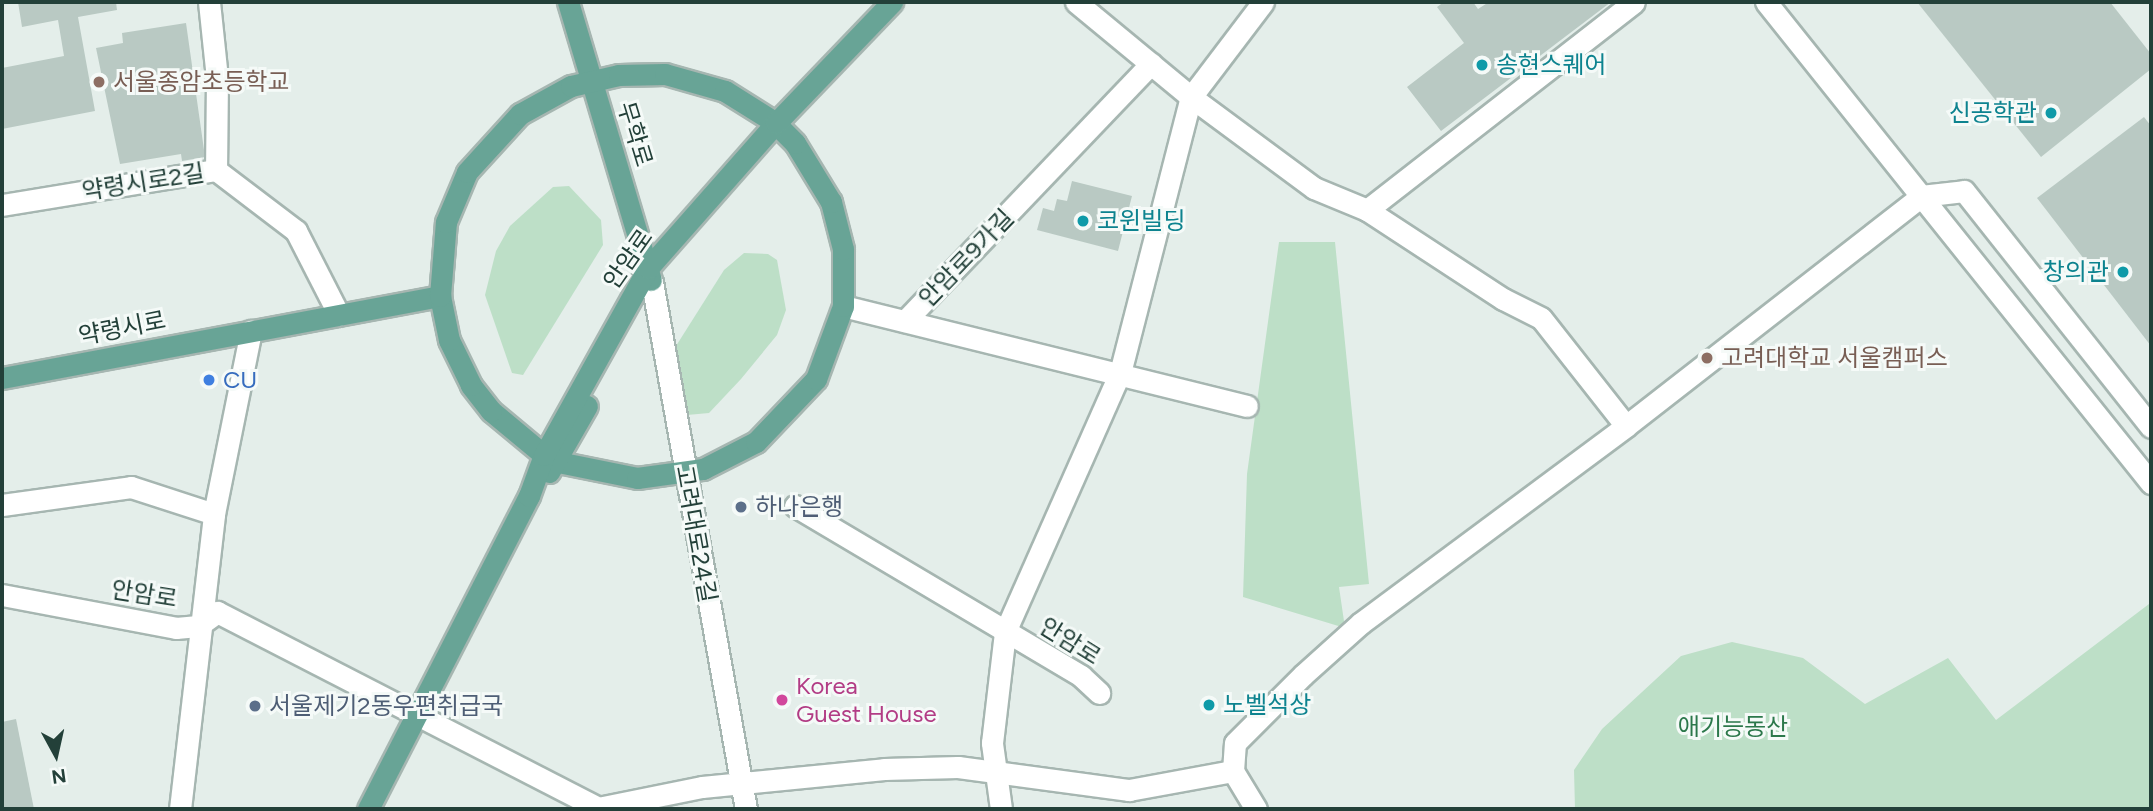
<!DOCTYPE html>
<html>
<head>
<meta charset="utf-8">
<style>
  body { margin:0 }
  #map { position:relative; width:2153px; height:811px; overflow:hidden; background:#e4eeea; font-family:Figtree,"Noto Sans KR",sans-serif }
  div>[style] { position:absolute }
  .green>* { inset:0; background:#bddfc7 }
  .building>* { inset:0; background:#b9c9c3 }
  .roads { filter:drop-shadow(2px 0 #a6b6b1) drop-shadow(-2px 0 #a6b6b1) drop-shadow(0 2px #a6b6b1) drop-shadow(0 -2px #a6b6b1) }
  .minor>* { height:21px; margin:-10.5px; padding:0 10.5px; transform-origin:10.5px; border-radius:10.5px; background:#fff }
  .major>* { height:21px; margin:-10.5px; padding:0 10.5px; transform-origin:10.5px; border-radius:10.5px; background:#68a496 }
  .dots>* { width:19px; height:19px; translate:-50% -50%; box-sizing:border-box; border:4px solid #f5faf8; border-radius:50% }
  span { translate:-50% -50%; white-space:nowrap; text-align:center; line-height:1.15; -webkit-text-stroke:6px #f5faf8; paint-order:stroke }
  .culture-label { font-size:24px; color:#0d838f }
  .left { translate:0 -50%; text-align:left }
  .right { translate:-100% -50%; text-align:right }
  .education-label { font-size:24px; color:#785e54 }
  .street-label { font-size:24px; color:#234039 }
  .shop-label { font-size:24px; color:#366cbe }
  .service-label { font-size:24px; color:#4e5e75 }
  .hotel-label { font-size:24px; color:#b23c85 }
  .park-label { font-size:24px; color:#2c784b }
  .frame { position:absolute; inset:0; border:4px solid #234039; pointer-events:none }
  .north { position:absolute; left:21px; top:720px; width:70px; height:70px; -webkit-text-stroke:5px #f5faf8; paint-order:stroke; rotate:172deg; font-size:19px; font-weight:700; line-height:28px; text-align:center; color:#234039 }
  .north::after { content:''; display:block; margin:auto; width:24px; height:32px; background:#234039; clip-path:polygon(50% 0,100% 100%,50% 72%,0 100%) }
</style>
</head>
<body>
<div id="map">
  <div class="green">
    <i style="clip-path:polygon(569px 186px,601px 220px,603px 245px,523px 375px,512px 373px,485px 295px,496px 251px,510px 226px,553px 187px)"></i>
    <i style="clip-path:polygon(1279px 242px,1335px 242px,1369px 584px,1339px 587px,1345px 628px,1243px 597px,1247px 474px)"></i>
    <i style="clip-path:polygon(744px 253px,768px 254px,777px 260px,786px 310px,777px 335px,741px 379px,709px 413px,687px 415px,681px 409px,676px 346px,724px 270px)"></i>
    <i style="clip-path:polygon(2149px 604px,2151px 809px,1575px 809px,1574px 770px,1602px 729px,1681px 656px,1732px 642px,1803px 658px,1865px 704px,1948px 658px,1996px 720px)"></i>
  </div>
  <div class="building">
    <i style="clip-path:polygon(18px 2px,116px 2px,117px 10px,78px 17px,95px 111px,2px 129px,2px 68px,64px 56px,58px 20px,22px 27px)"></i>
    <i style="clip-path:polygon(1444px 2px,1473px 2px,1478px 9px,1489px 2px,1611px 2px,1441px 131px,1407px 87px,1464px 43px,1437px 7px)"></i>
    <i style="clip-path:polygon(1917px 2px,2110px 2px,2151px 54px,2151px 69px,2041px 157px)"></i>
    <i style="clip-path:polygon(186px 23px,205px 157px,182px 161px,181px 154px,120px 164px,96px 48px,123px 43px,122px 33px)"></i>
    <i style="clip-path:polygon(2144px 117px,2151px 126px,2151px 346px,2037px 198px)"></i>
    <i style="clip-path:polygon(1072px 181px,1132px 196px,1118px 251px,1037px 230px,1043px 208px,1054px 211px,1057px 199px,1067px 201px)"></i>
    <i style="clip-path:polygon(16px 719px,34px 809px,2px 809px,2px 722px)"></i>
  </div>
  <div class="roads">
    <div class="minor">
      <i style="left:209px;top:2px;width:76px;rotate:84deg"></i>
      <i style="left:217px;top:78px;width:92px;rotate:90.6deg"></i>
      <i style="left:1076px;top:2px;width:149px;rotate:39.6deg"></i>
      <i style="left:1191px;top:97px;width:153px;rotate:36.5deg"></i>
      <i style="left:1314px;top:188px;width:57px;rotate:22.5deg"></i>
      <i style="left:1766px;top:2px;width:248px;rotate:51.4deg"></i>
      <i style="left:1921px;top:196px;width:43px;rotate:-6.6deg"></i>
      <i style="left:1964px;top:191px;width:301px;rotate:51.6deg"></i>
      <i style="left:2px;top:205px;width:217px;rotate:-9.3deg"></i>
      <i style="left:216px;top:170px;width:101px;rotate:37.3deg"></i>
      <i style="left:296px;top:231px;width:94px;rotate:62.9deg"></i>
      <i style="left:652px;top:282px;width:535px;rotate:79.89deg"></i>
      <i style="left:843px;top:306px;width:416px;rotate:13.9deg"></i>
      <i style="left:905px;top:321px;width:356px;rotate:-46.3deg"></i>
      <i style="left:1626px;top:426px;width:137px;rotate:-128.2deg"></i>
      <i style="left:1541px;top:318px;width:42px;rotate:-153.4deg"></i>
      <i style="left:1503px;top:299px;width:163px;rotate:-146.8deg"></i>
      <i style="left:1367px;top:210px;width:338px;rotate:-37.9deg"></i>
      <i style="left:2px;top:505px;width:130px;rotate:-7.9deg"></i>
      <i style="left:131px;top:487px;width:87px;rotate:18deg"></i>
      <i style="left:795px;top:506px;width:333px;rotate:30.7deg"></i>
      <i style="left:1081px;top:676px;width:25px;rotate:43deg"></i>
      <i style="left:2px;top:595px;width:177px;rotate:10.7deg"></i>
      <i style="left:176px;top:628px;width:22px;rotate:-5deg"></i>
      <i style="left:198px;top:626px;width:24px;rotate:-36deg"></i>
      <i style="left:217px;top:612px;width:424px;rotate:27.2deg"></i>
      <i style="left:180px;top:809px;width:297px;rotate:-83.4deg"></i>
      <i style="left:214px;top:514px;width:187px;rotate:-78.6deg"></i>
      <i style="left:593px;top:809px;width:111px;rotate:-11.4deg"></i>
      <i style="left:702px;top:787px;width:183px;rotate:-5.6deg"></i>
      <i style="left:884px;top:769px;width:74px;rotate:-1.5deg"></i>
      <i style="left:958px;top:767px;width:173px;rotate:7.7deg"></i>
      <i style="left:1129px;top:790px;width:106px;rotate:-10.4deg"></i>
      <i style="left:1001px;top:809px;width:67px;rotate:-97.8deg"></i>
      <i style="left:992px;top:743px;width:112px;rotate:-83.3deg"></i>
      <i style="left:1005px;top:632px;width:283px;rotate:-66.1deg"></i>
      <i style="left:1120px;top:373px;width:285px;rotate:-75.6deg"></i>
      <i style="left:1191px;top:97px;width:119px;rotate:-52.8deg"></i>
      <i style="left:1256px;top:809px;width:44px;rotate:-121.2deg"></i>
      <i style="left:1233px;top:771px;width:28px;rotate:-86deg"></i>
      <i style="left:1235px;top:743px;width:96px;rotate:-45deg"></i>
      <i style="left:1303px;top:675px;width:78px;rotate:-41.9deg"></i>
      <i style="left:1361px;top:623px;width:330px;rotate:-36.6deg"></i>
      <i style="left:1626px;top:426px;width:374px;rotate:-37.9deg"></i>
      <i style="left:1921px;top:196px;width:368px;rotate:51.3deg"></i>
    </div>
    <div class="major">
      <i style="left:568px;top:2px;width:290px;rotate:73.4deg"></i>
      <i style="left:2px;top:378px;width:446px;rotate:-10.6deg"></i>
      <i style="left:544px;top:455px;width:69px;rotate:-140.3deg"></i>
      <i style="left:491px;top:411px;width:33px;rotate:-128deg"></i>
      <i style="left:471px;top:385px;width:50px;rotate:-116.1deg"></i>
      <i style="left:449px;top:340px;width:45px;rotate:-101.6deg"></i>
      <i style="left:440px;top:296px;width:74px;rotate:-85.4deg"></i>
      <i style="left:446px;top:222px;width:54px;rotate:-67.2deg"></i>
      <i style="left:467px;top:172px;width:79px;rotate:-47.6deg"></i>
      <i style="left:520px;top:114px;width:58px;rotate:-28.8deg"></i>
      <i style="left:571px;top:86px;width:49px;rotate:-12.9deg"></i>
      <i style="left:619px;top:75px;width:46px;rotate:-1.2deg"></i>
      <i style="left:665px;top:74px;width:62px;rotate:15.8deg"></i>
      <i style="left:725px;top:91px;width:60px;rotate:32.1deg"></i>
      <i style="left:558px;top:462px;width:81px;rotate:11.4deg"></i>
      <i style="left:637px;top:478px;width:67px;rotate:-7.8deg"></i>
      <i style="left:703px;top:469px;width:59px;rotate:-27deg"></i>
      <i style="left:756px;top:442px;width:87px;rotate:-46.4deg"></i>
      <i style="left:816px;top:379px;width:78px;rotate:-69.7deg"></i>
      <i style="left:843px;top:306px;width:57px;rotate:-90deg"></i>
      <i style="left:843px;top:249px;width:49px;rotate:-104.3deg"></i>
      <i style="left:831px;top:202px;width:69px;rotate:-121.4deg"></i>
      <i style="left:795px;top:143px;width:18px;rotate:-135deg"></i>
      <i style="left:549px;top:472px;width:76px;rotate:-60.1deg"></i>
      <i style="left:368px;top:809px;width:352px;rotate:-62.8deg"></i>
      <i style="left:529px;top:496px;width:44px;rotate:-69.9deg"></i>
      <i style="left:544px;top:455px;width:214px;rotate:-60.9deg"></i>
      <i style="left:648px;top:268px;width:193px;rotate:-48.6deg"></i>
      <i style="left:776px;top:123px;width:168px;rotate:-46.2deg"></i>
    </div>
  </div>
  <div class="dots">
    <i style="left:1482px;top:65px;background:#0f9aa8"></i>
    <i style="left:99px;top:82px;background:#8d6e63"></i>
    <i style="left:2051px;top:113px;background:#0f9aa8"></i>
    <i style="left:1083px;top:221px;background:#0f9aa8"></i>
    <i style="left:2123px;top:272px;background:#0f9aa8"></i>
    <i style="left:1707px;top:358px;background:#8d6e63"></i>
    <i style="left:209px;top:380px;background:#3f7fe0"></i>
    <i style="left:741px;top:507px;background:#5c6f8a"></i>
    <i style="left:782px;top:700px;background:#d1479c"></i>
    <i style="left:1209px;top:705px;background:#0f9aa8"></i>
    <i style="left:255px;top:706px;background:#5c6f8a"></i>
  </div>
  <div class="culture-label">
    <span class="left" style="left:1496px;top:65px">송현스퀘어</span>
    <span class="right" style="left:2037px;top:113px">신공학관</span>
    <span class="left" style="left:1097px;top:221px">코윈빌딩</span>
    <span class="right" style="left:2109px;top:272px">창의관</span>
    <span class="left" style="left:1223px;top:705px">노벨석상</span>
  </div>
  <div class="education-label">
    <span class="left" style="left:113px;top:82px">서울종암초등학교</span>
    <span class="left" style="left:1721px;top:358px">고려대학교 서울캠퍼스</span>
  </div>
  <div class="street-label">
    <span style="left:635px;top:134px;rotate:73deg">무학로</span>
    <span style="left:143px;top:182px;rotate:-9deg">약령시로2길</span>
    <span style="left:966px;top:258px;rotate:-46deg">안암로9가길</span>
    <span style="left:628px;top:259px;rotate:-55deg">안암로</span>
    <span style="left:122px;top:328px;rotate:-11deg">약령시로</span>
    <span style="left:696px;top:534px;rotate:80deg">고려대로24길</span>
    <span style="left:144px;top:594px;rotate:9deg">안암로</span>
    <span style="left:1070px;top:641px;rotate:32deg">안암로</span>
  </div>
  <div class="shop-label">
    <span class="left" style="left:223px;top:380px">CU</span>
  </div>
  <div class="service-label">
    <span class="left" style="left:755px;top:507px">하나은행</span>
    <span class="left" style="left:269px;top:706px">서울제기2동우편취급국</span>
  </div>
  <div class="hotel-label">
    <span class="left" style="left:796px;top:700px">Korea<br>Guest House</span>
  </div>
  <div class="park-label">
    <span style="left:1733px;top:727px">애기능동산</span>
  </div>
  <div class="frame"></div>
  <div class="north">N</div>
</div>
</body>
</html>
